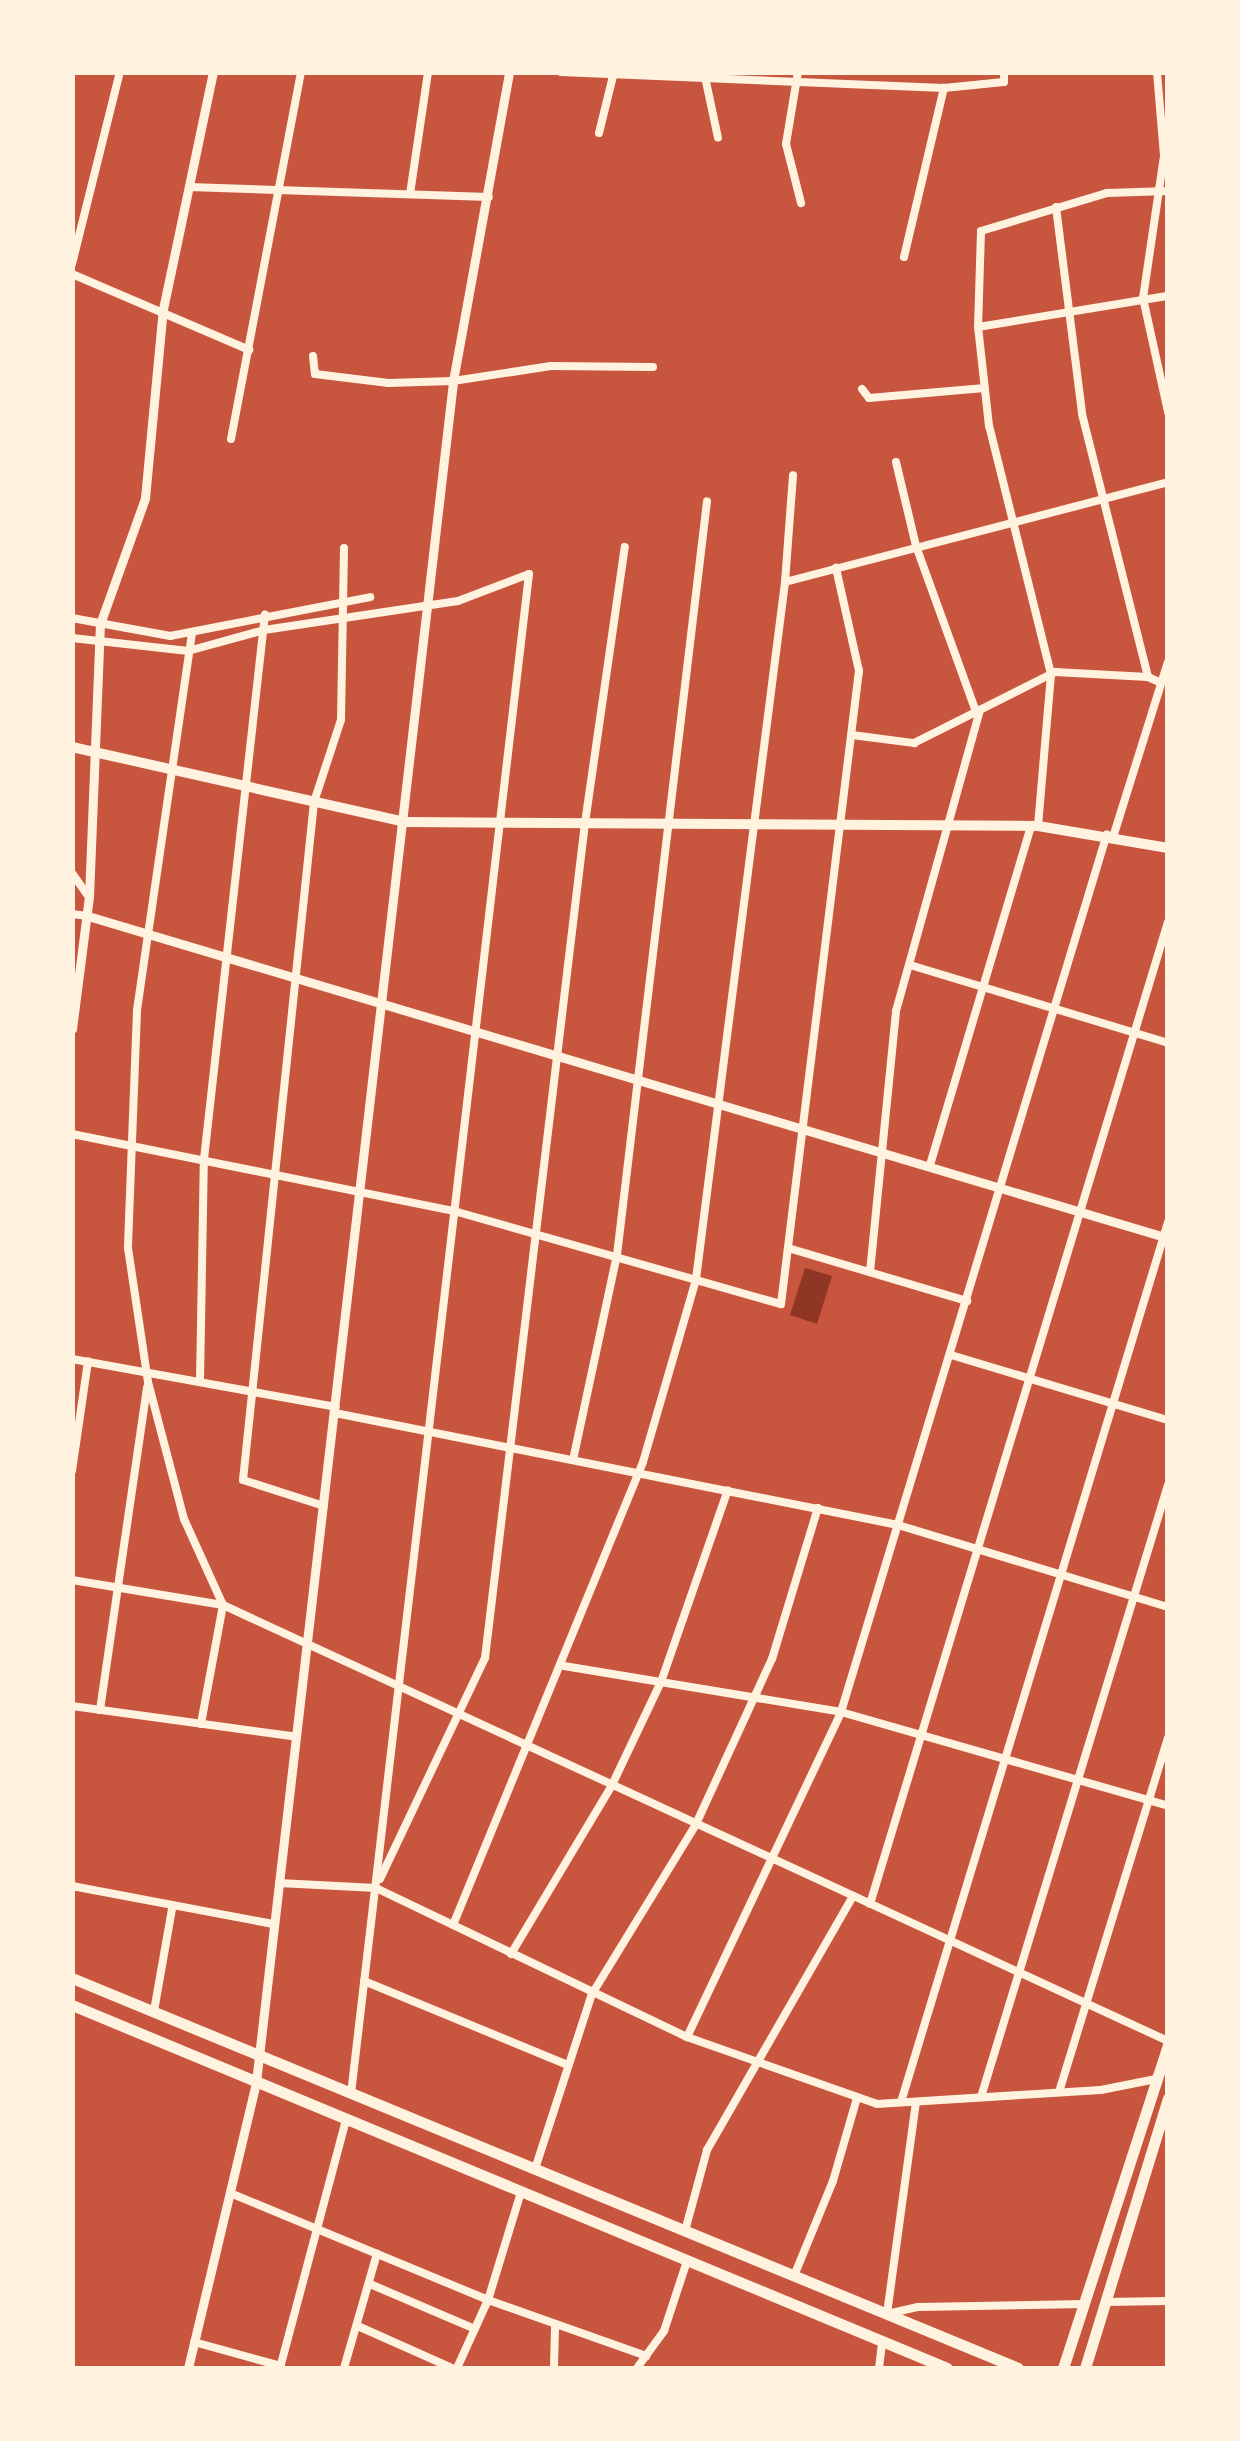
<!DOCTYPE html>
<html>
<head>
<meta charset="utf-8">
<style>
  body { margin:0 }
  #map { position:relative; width:1240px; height:2441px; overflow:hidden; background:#c8553d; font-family:"PT Sans",sans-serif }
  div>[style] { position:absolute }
  .water>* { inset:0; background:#8f3625 }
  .minor>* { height:8px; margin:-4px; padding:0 4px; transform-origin:4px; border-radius:4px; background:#fff3e0 }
  .tertiary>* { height:9px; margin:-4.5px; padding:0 4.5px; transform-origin:4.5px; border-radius:4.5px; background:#fff3e0 }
  .secondary>* { height:10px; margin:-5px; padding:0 5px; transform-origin:5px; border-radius:5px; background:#fff3e0 }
  .primary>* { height:11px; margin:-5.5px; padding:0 5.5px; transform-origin:5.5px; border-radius:5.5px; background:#fff3e0 }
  span { translate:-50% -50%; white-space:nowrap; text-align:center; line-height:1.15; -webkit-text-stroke:8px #fff3e0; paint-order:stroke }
  .frame { position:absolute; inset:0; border:75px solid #fff3e0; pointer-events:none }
</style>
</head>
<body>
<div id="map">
  <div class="water">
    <i style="clip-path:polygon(805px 1268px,832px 1276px,817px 1324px,790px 1315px)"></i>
  </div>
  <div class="minor">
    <i style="left:561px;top:72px;width:383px;rotate:2.4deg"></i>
    <i style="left:944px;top:88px;width:60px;rotate:-5.7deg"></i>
    <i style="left:1004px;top:82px;width:10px;rotate:-90deg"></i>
    <i style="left:704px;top:72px;width:67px;rotate:78deg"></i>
    <i style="left:798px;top:72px;width:73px;rotate:99.5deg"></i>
    <i style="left:786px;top:144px;width:61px;rotate:75.7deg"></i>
    <i style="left:1157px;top:72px;width:84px;rotate:85.2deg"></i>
    <i style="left:1164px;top:156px;width:144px;rotate:98.4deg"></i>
    <i style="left:1143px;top:298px;width:117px;rotate:77.6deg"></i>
    <i style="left:599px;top:133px;width:63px;rotate:-76.2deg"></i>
    <i style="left:189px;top:187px;width:300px;rotate:1.9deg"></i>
    <i style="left:410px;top:194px;width:123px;rotate:-81.6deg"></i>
    <i style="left:1056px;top:207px;width:209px;rotate:82.8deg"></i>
    <i style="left:1082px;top:414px;width:271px;rotate:75.9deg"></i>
    <i style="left:1148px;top:677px;width:10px;rotate:24deg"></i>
    <i style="left:904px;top:257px;width:174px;rotate:-76.7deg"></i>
    <i style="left:72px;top:264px;width:198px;rotate:-76deg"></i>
    <i style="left:72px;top:274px;width:193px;rotate:23.2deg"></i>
    <i style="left:978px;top:327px;width:193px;rotate:-9.3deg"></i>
    <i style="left:313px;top:356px;width:18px;rotate:84deg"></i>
    <i style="left:315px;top:374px;width:74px;rotate:7deg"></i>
    <i style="left:388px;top:383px;width:65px;rotate:-1.8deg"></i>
    <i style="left:453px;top:381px;width:99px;rotate:-8.7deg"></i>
    <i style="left:551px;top:366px;width:102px;rotate:0.6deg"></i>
    <i style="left:862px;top:389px;width:11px;rotate:52deg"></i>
    <i style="left:869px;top:398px;width:116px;rotate:-4.9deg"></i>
    <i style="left:231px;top:439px;width:374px;rotate:-79.2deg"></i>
    <i style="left:896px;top:462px;width:86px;rotate:76.6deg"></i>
    <i style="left:916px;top:546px;width:177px;rotate:70.1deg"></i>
    <i style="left:785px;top:582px;width:396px;rotate:-14.6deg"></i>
    <i style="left:72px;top:618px;width:100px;rotate:10.4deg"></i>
    <i style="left:170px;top:636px;width:204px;rotate:-11deg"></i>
    <i style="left:192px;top:633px;width:382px;rotate:98.3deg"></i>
    <i style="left:137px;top:1011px;width:237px;rotate:92.2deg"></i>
    <i style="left:128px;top:1248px;width:135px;rotate:81.5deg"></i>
    <i style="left:148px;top:1382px;width:142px;rotate:75.3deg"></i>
    <i style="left:184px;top:1519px;width:94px;rotate:65.6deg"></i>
    <i style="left:223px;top:1605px;width:121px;rotate:100.5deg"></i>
    <i style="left:72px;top:638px;width:117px;rotate:6.4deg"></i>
    <i style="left:188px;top:651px;width:79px;rotate:-15.4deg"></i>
    <i style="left:264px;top:630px;width:196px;rotate:-8.5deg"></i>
    <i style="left:458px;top:601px;width:76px;rotate:-20.8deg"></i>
    <i style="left:529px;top:574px;width:1529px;rotate:96.68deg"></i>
    <i style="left:852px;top:735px;width:63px;rotate:7.4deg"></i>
    <i style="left:914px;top:743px;width:158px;rotate:-26.7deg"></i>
    <i style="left:1055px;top:672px;width:93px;rotate:3.1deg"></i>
    <i style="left:1038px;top:826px;width:153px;rotate:-85.1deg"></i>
    <i style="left:1051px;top:674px;width:256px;rotate:-104deg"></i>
    <i style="left:989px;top:426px;width:100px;rotate:-96.3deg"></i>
    <i style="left:978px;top:327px;width:96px;rotate:-88.2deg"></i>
    <i style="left:981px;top:231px;width:132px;rotate:-16.8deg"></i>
    <i style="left:1107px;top:193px;width:61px;rotate:-1.9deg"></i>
    <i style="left:1114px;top:834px;width:180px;rotate:-72.6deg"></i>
    <i style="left:72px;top:873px;width:29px;rotate:55deg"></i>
    <i style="left:72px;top:914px;width:16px;rotate:7deg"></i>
    <i style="left:910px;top:965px;width:270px;rotate:16.8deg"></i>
    <i style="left:72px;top:1134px;width:390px;rotate:11.4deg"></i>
    <i style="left:454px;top:1211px;width:340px;rotate:15.9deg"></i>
    <i style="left:781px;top:1304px;width:638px;rotate:-82.98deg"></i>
    <i style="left:859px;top:671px;width:106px;rotate:-102.6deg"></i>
    <i style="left:930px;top:1165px;width:354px;rotate:-73.4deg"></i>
    <i style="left:788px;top:1248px;width:187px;rotate:16.5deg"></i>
    <i style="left:870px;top:1272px;width:262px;rotate:-84.3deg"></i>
    <i style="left:896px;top:1011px;width:313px;rotate:-74.4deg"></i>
    <i style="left:951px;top:1355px;width:227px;rotate:16.7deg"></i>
    <i style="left:72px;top:1359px;width:268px;rotate:10.3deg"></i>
    <i style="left:200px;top:1381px;width:222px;rotate:-89deg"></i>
    <i style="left:204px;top:1159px;width:548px;rotate:-83.61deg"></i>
    <i style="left:335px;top:1413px;width:574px;rotate:11.25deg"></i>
    <i style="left:898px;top:1525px;width:282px;rotate:16.9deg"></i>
    <i style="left:573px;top:1460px;width:210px;rotate:-77.9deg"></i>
    <i style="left:617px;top:1255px;width:759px;rotate:-83.19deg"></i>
    <i style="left:72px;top:1471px;width:111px;rotate:-81.7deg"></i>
    <i style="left:324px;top:1506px;width:85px;rotate:-162.2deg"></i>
    <i style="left:243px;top:1480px;width:682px;rotate:-84.02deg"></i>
    <i style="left:314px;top:802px;width:86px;rotate:-71.8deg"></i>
    <i style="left:341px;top:720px;width:172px;rotate:-89deg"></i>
    <i style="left:72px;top:1580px;width:153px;rotate:9.4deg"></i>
    <i style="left:223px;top:1605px;width:1041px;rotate:24.77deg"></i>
    <i style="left:564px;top:1666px;width:281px;rotate:9.4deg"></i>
    <i style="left:841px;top:1712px;width:340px;rotate:16deg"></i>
    <i style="left:72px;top:1706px;width:227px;rotate:7.8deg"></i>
    <i style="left:100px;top:1710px;width:326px;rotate:-81.7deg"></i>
    <i style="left:380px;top:1879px;width:245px;rotate:-64.6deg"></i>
    <i style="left:485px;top:1658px;width:841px;rotate:-83.17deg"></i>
    <i style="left:585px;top:823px;width:279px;rotate:-81.8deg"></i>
    <i style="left:279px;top:1883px;width:97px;rotate:3deg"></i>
    <i style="left:376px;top:1888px;width:345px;rotate:25.6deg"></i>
    <i style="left:687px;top:2037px;width:201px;rotate:19.4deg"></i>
    <i style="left:877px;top:2104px;width:224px;rotate:-3.6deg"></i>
    <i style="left:1101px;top:2090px;width:56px;rotate:-11.3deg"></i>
    <i style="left:72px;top:1886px;width:206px;rotate:10.7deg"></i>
    <i style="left:870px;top:1904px;width:1026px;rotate:-73.12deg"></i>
    <i style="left:453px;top:1925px;width:500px;rotate:-67.69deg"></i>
    <i style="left:643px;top:1462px;width:191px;rotate:-73.8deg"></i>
    <i style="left:696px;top:1279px;width:703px;rotate:-82.72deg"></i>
    <i style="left:785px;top:582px;width:107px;rotate:-85.7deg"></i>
    <i style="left:511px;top:1954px;width:197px;rotate:-59.1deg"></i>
    <i style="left:612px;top:1785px;width:114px;rotate:-64.6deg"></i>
    <i style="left:661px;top:1682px;width:203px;rotate:-70.8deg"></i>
    <i style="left:364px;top:1981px;width:221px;rotate:22.4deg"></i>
    <i style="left:154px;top:2011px;width:104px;rotate:-80deg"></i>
    <i style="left:687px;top:2037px;width:360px;rotate:-64.6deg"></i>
    <i style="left:841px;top:1712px;width:917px;rotate:-73.15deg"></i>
    <i style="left:1059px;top:2092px;width:371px;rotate:-72.9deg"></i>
    <i style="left:981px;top:2097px;width:640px;rotate:-73.01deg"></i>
    <i style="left:901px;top:2102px;width:920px;rotate:-73.12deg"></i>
    <i style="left:916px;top:2102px;width:214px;rotate:97.8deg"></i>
    <i style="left:887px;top:2314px;width:32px;rotate:-13deg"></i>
    <i style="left:918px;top:2307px;width:166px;rotate:-1deg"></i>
    <i style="left:535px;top:2169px;width:184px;rotate:-72deg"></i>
    <i style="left:592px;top:1994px;width:199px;rotate:-58.5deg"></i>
    <i style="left:696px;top:1824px;width:182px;rotate:-65.3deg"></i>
    <i style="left:772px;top:1659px;width:158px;rotate:-73.1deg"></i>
    <i style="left:230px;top:2193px;width:279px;rotate:22.5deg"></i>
    <i style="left:488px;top:2300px;width:168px;rotate:19.5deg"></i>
    <i style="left:685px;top:2231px;width:84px;rotate:-74.8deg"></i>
    <i style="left:707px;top:2150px;width:293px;rotate:-60.1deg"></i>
    <i style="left:794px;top:2276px;width:103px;rotate:-67.7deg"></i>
    <i style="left:833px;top:2181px;width:86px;rotate:-73.9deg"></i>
    <i style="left:370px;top:2284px;width:114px;rotate:23.2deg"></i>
    <i style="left:1105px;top:2302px;width:63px;rotate:-0.9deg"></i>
    <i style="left:360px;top:2327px;width:101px;rotate:24deg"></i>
    <i style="left:194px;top:2342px;width:90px;rotate:15.4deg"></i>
    <i style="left:280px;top:2368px;width:257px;rotate:-75.1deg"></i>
    <i style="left:344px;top:2368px;width:119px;rotate:-73.9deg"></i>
    <i style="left:457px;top:2368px;width:75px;rotate:-65.5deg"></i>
    <i style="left:488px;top:2300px;width:113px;rotate:-73deg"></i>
    <i style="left:554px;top:2368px;width:42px;rotate:-88.6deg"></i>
    <i style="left:637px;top:2368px;width:46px;rotate:-53.9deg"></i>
    <i style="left:664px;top:2331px;width:74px;rotate:-71.8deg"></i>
    <i style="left:879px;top:2368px;width:26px;rotate:-83deg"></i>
  </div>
  <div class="tertiary">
    <i style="left:88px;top:916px;width:1127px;rotate:16.6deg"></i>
    <i style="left:72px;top:1029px;width:133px;rotate:-82.7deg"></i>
    <i style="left:89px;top:897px;width:273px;rotate:-87.7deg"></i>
    <i style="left:100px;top:624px;width:134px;rotate:-70.3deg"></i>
    <i style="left:145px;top:498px;width:190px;rotate:-84.6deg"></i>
    <i style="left:163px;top:309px;width:242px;rotate:-78.1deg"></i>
    <i style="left:188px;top:2368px;width:294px;rotate:-76.6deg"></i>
    <i style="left:256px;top:2082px;width:1712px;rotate:-83.39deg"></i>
    <i style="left:453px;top:381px;width:314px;rotate:-79.7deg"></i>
  </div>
  <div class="secondary">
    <i style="left:72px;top:747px;width:341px;rotate:12.7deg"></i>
    <i style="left:405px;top:822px;width:633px;rotate:0.36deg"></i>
    <i style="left:1038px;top:826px;width:132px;rotate:9.6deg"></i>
  </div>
  <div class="primary">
    <i style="left:72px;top:1978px;width:1023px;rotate:22.4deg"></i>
    <i style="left:72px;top:2005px;width:947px;rotate:22.53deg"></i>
    <i style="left:1063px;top:2368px;width:341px;rotate:-72deg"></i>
    <i style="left:1085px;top:2368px;width:282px;rotate:-72.9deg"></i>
  </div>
  <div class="frame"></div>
</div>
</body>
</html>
